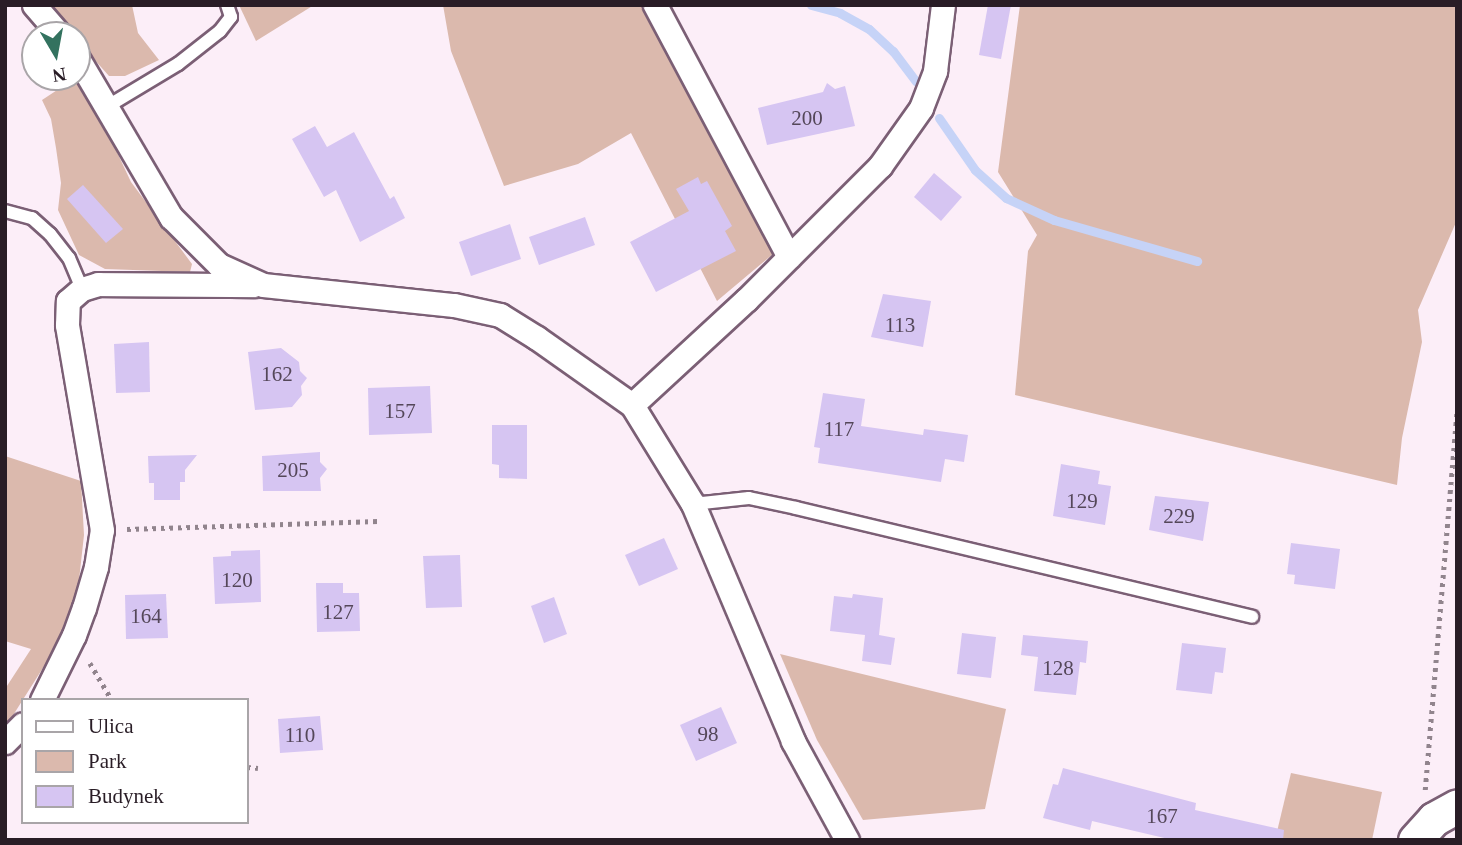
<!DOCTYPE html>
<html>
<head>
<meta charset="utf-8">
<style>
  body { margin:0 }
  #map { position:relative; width:1462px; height:845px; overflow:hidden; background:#fceef8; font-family:"Times New Roman",serif }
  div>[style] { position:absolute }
  .green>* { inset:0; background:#dbb9ad }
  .stream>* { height:9px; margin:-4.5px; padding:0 4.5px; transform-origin:4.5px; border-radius:4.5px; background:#c6d3f7 }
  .building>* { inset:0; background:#d6c5f2 }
  .path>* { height:4.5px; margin-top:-2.25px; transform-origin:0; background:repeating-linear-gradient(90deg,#91848d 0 3.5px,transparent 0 8.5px) }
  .roads { filter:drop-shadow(2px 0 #7b5f75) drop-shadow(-2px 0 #7b5f75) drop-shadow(0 2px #7b5f75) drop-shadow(0 -2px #7b5f75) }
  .lane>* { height:12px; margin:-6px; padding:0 6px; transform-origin:6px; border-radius:6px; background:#fff }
  .street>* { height:23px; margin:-11.5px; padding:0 11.5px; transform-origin:11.5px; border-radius:11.5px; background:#fff }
  .secondary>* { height:33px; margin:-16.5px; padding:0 16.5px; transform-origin:16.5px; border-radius:16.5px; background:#fff }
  span { translate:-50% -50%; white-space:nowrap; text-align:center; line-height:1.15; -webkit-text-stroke:7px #fff; paint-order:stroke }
  .number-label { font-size:21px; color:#544759 }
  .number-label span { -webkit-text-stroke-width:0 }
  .frame { position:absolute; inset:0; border:7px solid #291d26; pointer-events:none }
  .legend { position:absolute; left:21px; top:698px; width:228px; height:126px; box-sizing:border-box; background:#fff; border:2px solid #a9a5a8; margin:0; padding:9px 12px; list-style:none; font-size:21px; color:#291d26 }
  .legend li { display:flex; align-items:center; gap:14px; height:35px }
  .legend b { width:35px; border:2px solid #a9a5a8 }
  .north { position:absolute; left:21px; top:21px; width:70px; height:70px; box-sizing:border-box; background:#fff; border:2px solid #a9a5a8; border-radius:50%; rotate:170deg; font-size:19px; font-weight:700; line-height:28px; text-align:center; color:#291d26 }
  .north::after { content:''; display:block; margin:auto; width:24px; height:32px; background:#33725f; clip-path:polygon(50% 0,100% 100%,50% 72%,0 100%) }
</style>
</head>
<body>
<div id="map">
  <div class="green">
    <i style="clip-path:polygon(47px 5px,132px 5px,138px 33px,159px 60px,125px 76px,109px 76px,77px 40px,77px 35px,73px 35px)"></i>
    <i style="clip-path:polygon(239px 5px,314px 5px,256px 41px)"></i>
    <i style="clip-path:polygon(443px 5px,644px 5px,773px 242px,773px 254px,717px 301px,631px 133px,578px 164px,504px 186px,451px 51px)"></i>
    <i style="clip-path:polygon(1020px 5px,1457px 5px,1457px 220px,1418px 310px,1422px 342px,1402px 438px,1397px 485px,1015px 395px,1028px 251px,1037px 235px,998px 172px)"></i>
    <i style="clip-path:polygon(77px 77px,90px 95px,131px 182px,192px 264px,190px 272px,105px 269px,79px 255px,58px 210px,61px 183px,56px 148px,51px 119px,42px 100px)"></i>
    <i style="clip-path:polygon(5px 456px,81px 481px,84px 535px,78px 589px,53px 652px,5px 728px,5px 689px,31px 649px,5px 641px)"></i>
    <i style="clip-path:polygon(780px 654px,1006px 709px,985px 809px,863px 820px,817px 740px)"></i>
    <i style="clip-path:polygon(1291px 773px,1382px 792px,1372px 840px,1275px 840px)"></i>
  </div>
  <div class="stream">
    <i style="left:811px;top:5px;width:30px;rotate:15deg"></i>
    <i style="left:840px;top:13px;width:33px;rotate:29deg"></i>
    <i style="left:869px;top:29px;width:33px;rotate:43deg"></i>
    <i style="left:893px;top:51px;width:38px;rotate:53deg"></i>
    <i style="left:939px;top:118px;width:63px;rotate:55.3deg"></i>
    <i style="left:975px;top:170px;width:42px;rotate:42.1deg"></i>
    <i style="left:1006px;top:198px;width:53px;rotate:24.6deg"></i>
    <i style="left:1054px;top:220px;width:149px;rotate:16deg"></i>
  </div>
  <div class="building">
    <i style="clip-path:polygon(988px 5px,1011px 5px,1001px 59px,979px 55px)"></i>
    <i style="clip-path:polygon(827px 83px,835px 89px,845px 86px,855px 126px,767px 145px,758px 108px,823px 92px)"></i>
    <i style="clip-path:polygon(315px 126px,327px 147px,354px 132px,390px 199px,394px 196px,405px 218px,360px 242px,336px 190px,324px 197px,292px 139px)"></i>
    <i style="clip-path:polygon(934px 173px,962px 197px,941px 221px,914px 197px)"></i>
    <i style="clip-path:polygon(698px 177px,701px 184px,707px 181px,732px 226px,725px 231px,736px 251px,656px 292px,630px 242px,689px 211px,676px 189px)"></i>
    <i style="clip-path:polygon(83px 185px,123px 229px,106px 243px,67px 199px)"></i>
    <i style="clip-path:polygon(585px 217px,595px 245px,539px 265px,529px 237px)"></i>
    <i style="clip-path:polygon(510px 224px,521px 259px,471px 276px,459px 242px)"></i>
    <i style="clip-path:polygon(883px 294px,931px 301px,923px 347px,871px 337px)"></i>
    <i style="clip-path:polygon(149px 342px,150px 392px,116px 393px,114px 344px)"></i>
    <i style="clip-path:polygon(281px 348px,299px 362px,300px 371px,307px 378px,301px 386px,302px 395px,292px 407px,255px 410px,248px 352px)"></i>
    <i style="clip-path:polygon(430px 386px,432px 433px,369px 435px,368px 388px)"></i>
    <i style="clip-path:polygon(823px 393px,865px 399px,861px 426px,923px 435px,924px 429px,968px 435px,964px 462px,945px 459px,941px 482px,818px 463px,820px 448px,814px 447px)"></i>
    <i style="clip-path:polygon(492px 425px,527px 425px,527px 479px,499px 478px,499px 465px,492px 464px)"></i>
    <i style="clip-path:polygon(320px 452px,320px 462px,327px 469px,320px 478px,321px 491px,263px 491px,262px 456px)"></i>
    <i style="clip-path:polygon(197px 455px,185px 470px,185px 482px,180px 482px,180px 500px,154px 500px,154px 483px,149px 483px,148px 456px)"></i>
    <i style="clip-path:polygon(1061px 464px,1100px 471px,1098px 484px,1111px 486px,1105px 525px,1053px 516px)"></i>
    <i style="clip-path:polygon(1155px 496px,1209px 502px,1203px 541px,1149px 530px)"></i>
    <i style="clip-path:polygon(664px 538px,678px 569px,639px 586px,625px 555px)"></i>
    <i style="clip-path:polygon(1291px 543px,1340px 549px,1335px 589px,1294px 584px,1295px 575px,1287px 574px)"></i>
    <i style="clip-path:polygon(260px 550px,261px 602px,215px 604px,213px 557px,231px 556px,231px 551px)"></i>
    <i style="clip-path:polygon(460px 555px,462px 607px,426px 608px,423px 556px)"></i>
    <i style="clip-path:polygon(316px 583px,343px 583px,343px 593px,359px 593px,360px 631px,317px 632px)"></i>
    <i style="clip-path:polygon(166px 594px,168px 638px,126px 639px,125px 595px)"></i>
    <i style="clip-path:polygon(853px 594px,883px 598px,879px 635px,895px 638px,891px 665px,862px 661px,865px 635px,830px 631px,834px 596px,852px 598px)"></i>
    <i style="clip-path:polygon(554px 597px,567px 634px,544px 643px,531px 606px)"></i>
    <i style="clip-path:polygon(962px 633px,996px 637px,991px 678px,957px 674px)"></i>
    <i style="clip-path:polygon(1023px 635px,1088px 641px,1086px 663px,1080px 662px,1076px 695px,1034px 691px,1038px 657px,1021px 655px)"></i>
    <i style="clip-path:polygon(1182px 643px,1226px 648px,1223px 673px,1215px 672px,1212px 694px,1176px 690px)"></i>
    <i style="clip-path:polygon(721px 707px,737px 743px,696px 761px,680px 725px)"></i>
    <i style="clip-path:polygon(320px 716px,323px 750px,280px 753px,278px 719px)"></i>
    <i style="clip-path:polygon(1063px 768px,1196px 803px,1195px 810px,1284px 830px,1283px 840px,1173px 840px,1092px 821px,1090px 830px,1043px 818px,1053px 784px,1058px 785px)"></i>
  </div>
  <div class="path">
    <i style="left:127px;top:529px;width:251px;rotate:-1.8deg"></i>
    <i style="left:90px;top:663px;width:43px;rotate:59.3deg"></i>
    <i style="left:247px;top:767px;width:11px;rotate:5deg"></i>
    <i style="left:1425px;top:790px;width:379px;rotate:-85.2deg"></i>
  </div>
  <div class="roads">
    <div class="lane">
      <i style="left:108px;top:106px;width:82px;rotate:-31deg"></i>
      <i style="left:178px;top:64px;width:53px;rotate:-38.2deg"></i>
      <i style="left:220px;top:31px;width:18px;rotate:-52deg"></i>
      <i style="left:231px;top:17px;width:13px;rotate:-108deg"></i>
      <i style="left:5px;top:211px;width:28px;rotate:15deg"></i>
      <i style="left:32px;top:218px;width:24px;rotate:42deg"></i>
      <i style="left:50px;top:234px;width:31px;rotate:52deg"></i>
      <i style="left:69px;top:258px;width:34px;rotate:67deg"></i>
      <i style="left:693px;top:504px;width:56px;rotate:-6.1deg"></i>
      <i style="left:749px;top:498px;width:48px;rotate:12deg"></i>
      <i style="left:796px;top:508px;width:469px;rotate:13.4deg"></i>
    </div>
    <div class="street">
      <i style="left:34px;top:5px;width:40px;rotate:49deg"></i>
      <i style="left:655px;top:5px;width:285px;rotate:62deg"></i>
      <i style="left:77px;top:57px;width:186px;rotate:59.6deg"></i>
      <i style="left:171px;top:217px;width:68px;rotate:45deg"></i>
      <i style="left:219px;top:265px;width:48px;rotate:24.4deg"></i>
      <i style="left:263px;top:285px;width:192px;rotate:6deg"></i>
      <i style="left:454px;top:305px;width:47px;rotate:12.3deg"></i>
      <i style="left:500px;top:315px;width:44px;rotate:31.9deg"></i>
      <i style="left:537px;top:338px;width:116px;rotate:35.2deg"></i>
      <i style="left:632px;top:405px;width:116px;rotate:58.4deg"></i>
      <i style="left:693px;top:504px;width:257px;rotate:67.1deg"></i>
      <i style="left:793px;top:741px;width:113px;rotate:61.4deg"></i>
      <i style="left:632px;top:405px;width:156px;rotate:-42.7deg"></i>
      <i style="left:747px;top:299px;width:188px;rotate:-45deg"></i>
      <i style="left:880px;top:166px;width:71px;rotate:-54.7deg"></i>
      <i style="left:921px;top:108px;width:40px;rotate:-69deg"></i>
      <i style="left:935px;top:71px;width:66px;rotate:-83.1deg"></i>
      <i style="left:42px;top:700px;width:72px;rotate:-63.8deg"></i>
      <i style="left:74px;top:635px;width:29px;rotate:-70deg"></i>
      <i style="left:84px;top:608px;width:43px;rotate:-73.7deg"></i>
      <i style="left:96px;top:567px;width:37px;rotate:-81deg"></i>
      <i style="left:102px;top:530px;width:208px;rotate:-99.7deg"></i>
      <i style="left:67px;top:325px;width:24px;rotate:-88deg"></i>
      <i style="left:68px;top:301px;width:18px;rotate:-41deg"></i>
      <i style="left:82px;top:289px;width:17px;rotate:-17deg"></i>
      <i style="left:98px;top:284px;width:155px;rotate:0.4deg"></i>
      <i style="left:5px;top:742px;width:25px;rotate:-45deg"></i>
    </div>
    <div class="secondary">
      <i style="left:1415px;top:840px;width:28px;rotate:-48deg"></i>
      <i style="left:1434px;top:819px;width:26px;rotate:-29deg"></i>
    </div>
  </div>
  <div class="number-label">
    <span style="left:807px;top:118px">200</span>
    <span style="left:900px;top:325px">113</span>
    <span style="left:277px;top:374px">162</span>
    <span style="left:400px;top:411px">157</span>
    <span style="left:839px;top:429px">117</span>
    <span style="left:293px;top:470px">205</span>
    <span style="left:1082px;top:501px">129</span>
    <span style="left:1179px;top:516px">229</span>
    <span style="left:237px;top:580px">120</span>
    <span style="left:338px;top:612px">127</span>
    <span style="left:146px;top:616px">164</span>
    <span style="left:1058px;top:668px">128</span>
    <span style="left:708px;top:734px">98</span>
    <span style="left:300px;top:735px">110</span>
    <span style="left:1162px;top:816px">167</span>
  </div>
  <div class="frame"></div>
  <ul class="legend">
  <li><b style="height:9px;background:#fff"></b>Ulica</li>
  <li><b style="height:19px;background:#dbb9ad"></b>Park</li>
  <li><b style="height:19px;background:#d6c5f2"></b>Budynek</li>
  </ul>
  <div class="north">N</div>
</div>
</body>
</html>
